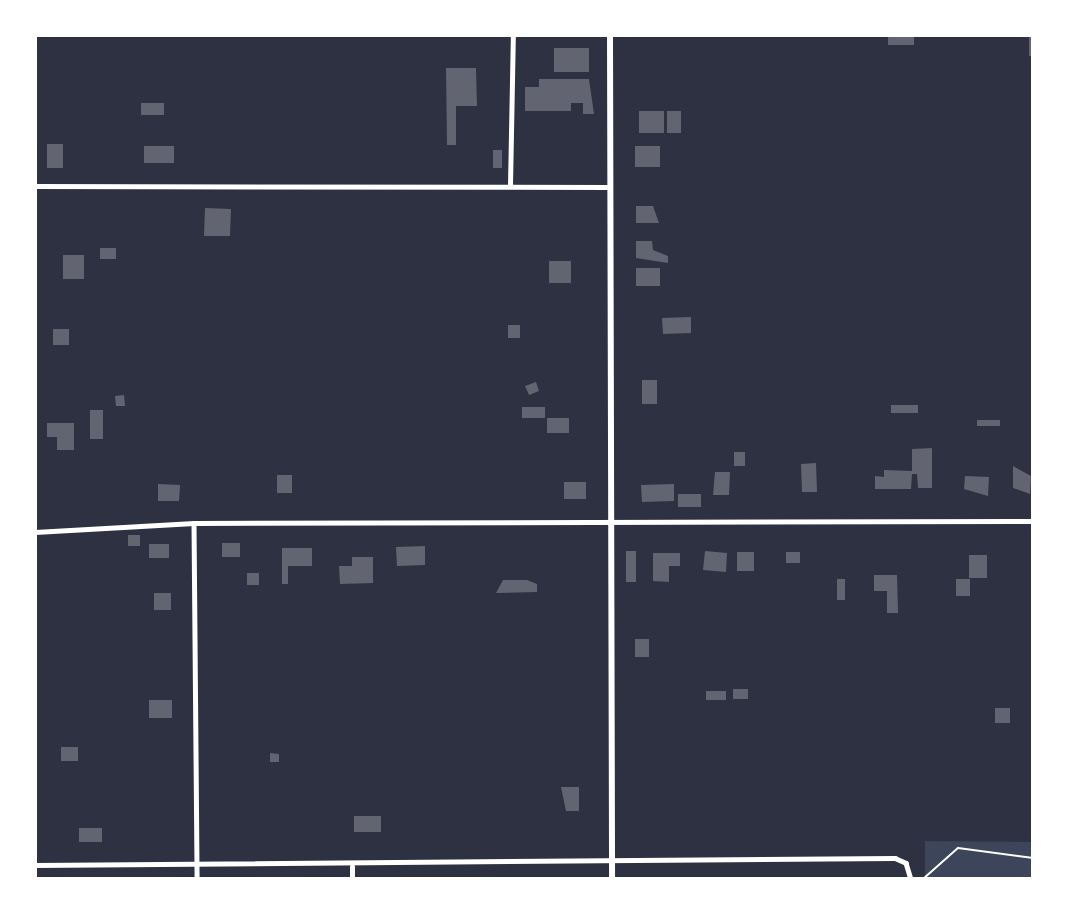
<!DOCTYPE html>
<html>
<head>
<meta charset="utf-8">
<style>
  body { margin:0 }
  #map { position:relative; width:1068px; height:914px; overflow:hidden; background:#2d3142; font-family:"DM Sans",sans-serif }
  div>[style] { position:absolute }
  .green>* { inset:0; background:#3c4559 }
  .building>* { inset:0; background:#626471 }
  .path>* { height:2px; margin:-1px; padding:0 1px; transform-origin:1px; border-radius:1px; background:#fff }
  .minor>* { height:4.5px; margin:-2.25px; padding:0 2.25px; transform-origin:2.25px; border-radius:2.25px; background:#fff }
  .tertiary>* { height:6px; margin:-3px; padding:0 3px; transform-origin:3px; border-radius:3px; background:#fff }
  span { translate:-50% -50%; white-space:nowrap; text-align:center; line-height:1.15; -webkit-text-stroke:5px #fff; paint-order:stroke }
  .frame { position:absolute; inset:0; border:37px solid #fff; pointer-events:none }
</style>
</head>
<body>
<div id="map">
  <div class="green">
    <i style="clip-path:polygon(925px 841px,1033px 842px,1033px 879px,925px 879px)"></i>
  </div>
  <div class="building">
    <i style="clip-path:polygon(888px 35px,914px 35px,914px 45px,888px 45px)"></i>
    <i style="clip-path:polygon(1029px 35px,1033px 35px,1033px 56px,1029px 56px)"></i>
    <i style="clip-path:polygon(554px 48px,589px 48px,589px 72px,554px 72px)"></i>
    <i style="clip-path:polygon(446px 68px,476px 68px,477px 106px,456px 106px,456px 145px,447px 145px)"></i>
    <i style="clip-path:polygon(539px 79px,589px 79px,594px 114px,583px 114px,583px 103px,571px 103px,571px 111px,525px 111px,525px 87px,539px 87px)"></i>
    <i style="clip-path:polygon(141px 103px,164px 103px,164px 115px,141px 115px)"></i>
    <i style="clip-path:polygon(639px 111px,664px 111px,664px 133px,639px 133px)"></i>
    <i style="clip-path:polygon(667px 111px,681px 111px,681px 133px,667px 133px)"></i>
    <i style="clip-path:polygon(47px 144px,63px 144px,63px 168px,47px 168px)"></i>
    <i style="clip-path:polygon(144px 146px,174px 146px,174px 163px,144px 163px)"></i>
    <i style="clip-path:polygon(635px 146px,660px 146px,660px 167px,635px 167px)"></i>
    <i style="clip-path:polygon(493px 150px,502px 150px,502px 168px,493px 168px)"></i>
    <i style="clip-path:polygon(636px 206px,653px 206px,659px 223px,636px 223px)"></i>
    <i style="clip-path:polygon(205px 208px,231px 209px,230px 236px,204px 236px)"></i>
    <i style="clip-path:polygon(636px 241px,652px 241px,653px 250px,668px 256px,668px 263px,636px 258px)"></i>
    <i style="clip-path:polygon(100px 248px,116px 248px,116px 259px,100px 259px)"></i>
    <i style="clip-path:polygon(63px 255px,84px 255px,84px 279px,63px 279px)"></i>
    <i style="clip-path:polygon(549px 261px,571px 261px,571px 283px,549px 283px)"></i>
    <i style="clip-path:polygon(636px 268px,660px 268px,660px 286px,636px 286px)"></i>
    <i style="clip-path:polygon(691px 317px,691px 333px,663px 334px,662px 318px)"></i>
    <i style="clip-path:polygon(508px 325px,520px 325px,520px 338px,508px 338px)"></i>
    <i style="clip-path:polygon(53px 329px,69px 329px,69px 345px,53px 345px)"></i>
    <i style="clip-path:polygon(642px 380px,657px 380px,657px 404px,642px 404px)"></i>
    <i style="clip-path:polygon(536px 382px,539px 391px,529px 395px,525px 386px)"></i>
    <i style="clip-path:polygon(124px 395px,125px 406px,116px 406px,115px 396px)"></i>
    <i style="clip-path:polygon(891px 405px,918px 405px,918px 413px,891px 413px)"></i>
    <i style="clip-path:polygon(522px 407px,545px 407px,545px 418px,522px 418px)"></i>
    <i style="clip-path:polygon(90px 410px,103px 410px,103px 439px,90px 439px)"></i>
    <i style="clip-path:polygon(547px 418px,569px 418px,569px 433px,547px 433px)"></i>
    <i style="clip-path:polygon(977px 420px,1000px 420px,1000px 426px,977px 426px)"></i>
    <i style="clip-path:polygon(47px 423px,74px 423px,74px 450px,57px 450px,57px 437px,47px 437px)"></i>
    <i style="clip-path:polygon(932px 448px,932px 488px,918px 488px,917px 474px,912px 474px,911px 489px,875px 489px,875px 476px,884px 477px,884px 470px,912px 471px,912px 449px)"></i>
    <i style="clip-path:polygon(734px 452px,745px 452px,745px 466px,734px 466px)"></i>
    <i style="clip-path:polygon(816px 463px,817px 492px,802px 492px,801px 464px)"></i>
    <i style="clip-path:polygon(1013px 466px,1031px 476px,1030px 494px,1013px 488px)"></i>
    <i style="clip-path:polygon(715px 472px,730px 472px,729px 495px,713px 495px)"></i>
    <i style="clip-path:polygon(277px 475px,292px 475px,292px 493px,277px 493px)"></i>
    <i style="clip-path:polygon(965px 476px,989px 477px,988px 496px,964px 489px)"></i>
    <i style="clip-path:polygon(564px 482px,586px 482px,586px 499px,564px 499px)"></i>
    <i style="clip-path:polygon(158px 484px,180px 485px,179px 501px,158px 501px)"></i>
    <i style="clip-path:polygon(674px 484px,674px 501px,642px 502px,641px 485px)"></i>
    <i style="clip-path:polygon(678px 494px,701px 494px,701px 507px,678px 507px)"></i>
    <i style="clip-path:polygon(128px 535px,140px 535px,140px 546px,128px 546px)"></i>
    <i style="clip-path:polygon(222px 543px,240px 543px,240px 557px,222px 557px)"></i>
    <i style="clip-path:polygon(149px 544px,169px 544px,169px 558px,149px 558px)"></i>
    <i style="clip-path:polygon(425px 546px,425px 565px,397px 566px,396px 547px)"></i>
    <i style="clip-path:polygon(282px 548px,312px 548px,312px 566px,288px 566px,288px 584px,282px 584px)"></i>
    <i style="clip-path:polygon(626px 551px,636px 551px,636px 582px,626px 582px)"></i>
    <i style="clip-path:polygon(705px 551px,727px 553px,726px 572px,703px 570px)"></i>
    <i style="clip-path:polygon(737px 552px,754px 552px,754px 571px,737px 571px)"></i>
    <i style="clip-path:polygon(786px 552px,800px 552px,800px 563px,786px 563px)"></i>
    <i style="clip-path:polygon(653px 553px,680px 553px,680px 566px,669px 566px,669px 582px,653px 581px)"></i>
    <i style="clip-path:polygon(969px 555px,987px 555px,987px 578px,969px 578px)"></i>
    <i style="clip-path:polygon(352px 557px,373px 557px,373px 583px,340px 584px,339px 566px,352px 566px)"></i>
    <i style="clip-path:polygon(247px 573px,259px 573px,259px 585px,247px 585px)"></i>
    <i style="clip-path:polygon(874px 575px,897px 575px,898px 613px,887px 613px,887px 591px,874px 591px)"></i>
    <i style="clip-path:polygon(837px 579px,845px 579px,845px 600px,837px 600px)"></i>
    <i style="clip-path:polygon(956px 579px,970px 579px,970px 596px,956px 596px)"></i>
    <i style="clip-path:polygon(503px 580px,527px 580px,537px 584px,537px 592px,496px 593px)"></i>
    <i style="clip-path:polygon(154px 593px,171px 593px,171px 610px,154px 610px)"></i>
    <i style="clip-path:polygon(635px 639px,649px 639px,649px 657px,635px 657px)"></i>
    <i style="clip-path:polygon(733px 689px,748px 689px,748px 699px,733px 699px)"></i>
    <i style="clip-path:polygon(706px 691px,726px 691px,726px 700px,706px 700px)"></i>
    <i style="clip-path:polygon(149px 700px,172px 700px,172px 718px,149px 718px)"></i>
    <i style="clip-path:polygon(995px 708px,1010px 708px,1010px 723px,995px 723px)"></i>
    <i style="clip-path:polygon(61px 747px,78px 747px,78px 761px,61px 761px)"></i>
    <i style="clip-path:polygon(270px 753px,279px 754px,279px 762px,270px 762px)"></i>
    <i style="clip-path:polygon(561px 787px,579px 787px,579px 811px,566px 811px)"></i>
    <i style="clip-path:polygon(354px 816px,381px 816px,381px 832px,354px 832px)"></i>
    <i style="clip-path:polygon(79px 828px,102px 828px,102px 842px,79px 842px)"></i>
  </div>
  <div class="path">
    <i style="left:923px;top:879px;width:47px;rotate:-41.5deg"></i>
    <i style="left:958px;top:848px;width:76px;rotate:7.6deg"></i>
  </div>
  <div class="minor">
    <i style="left:510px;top:185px;width:150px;rotate:-88.9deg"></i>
    <i style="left:35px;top:186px;width:575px;rotate:0.1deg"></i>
    <i style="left:194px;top:523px;width:356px;rotate:89.5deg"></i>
    <i style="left:35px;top:532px;width:159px;rotate:-3.2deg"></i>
    <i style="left:194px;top:523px;width:839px;rotate:-0.14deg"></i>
    <i style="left:35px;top:865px;width:860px;rotate:-0.47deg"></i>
    <i style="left:895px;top:858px;width:12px;rotate:24deg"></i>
    <i style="left:906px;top:863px;width:17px;rotate:73deg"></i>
    <i style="left:352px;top:879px;width:12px;rotate:-90deg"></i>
  </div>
  <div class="tertiary">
    <i style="left:610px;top:35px;width:844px;rotate:89.86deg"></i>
  </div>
  <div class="frame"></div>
</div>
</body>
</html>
